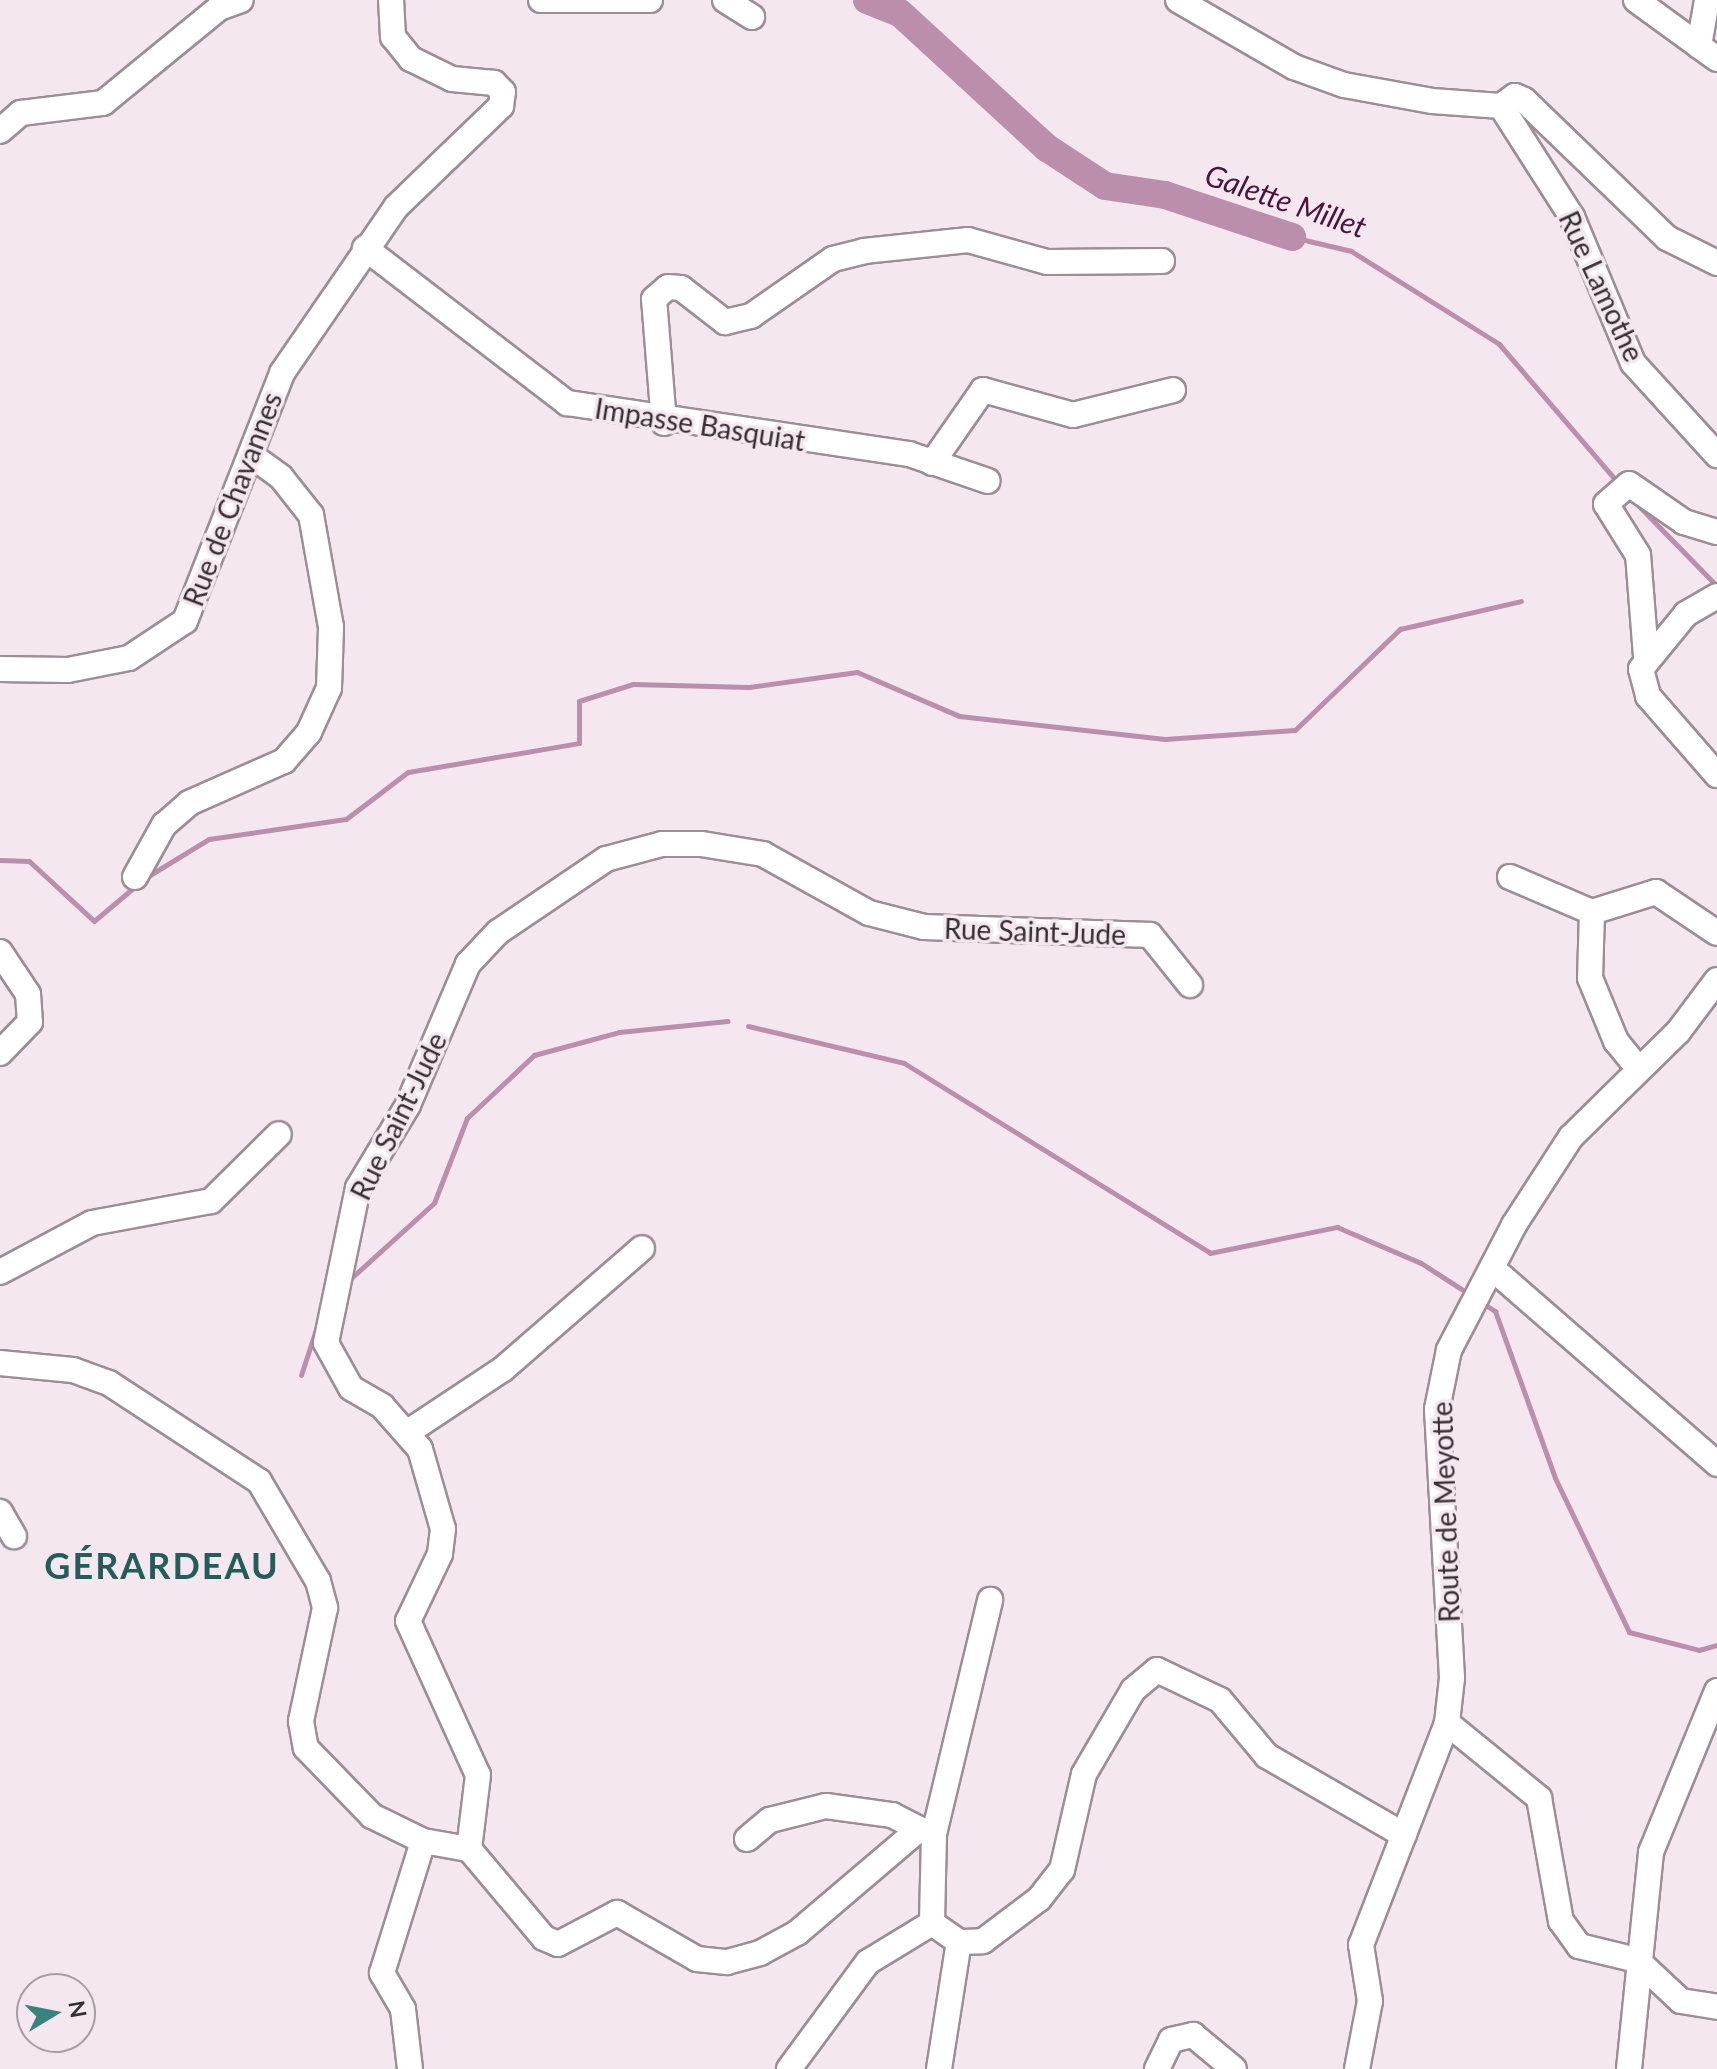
<!DOCTYPE html>
<html>
<head>
<meta charset="utf-8">
<style>
  body { margin:0 }
  #map { position:relative; width:1717px; height:2069px; overflow:hidden; background:#f5e7f0; font-family:Lato,sans-serif }
  div>[style] { position:absolute }
  .stream>* { height:5px; margin:-2.5px; padding:0 2.5px; transform-origin:2.5px; border-radius:2.5px; background:#bb8fab }
  .river>* { height:28px; margin:-14px; padding:0 14px; transform-origin:14px; border-radius:14px; background:#bb8fab }
  .roads { filter:drop-shadow(2px 0 #9b8e96) drop-shadow(-2px 0 #9b8e96) drop-shadow(0 2px #9b8e96) drop-shadow(0 -2px #9b8e96) }
  .minor>* { height:24px; margin:-12px; padding:0 12px; transform-origin:12px; border-radius:12px; background:#fff }
  span { translate:-50% -50%; white-space:nowrap; text-align:center; line-height:1.15; -webkit-text-stroke:7px #f5e7f0; paint-order:stroke }
  .street-label { font-size:28px; color:#342f32 }
  .water-label { font-size:30px; color:#4a143b; font-style:italic }
  .district-label { font-size:36px; color:#235d5a; font-weight:700; letter-spacing:2px }
  .north { position:absolute; left:16px; top:1973px; width:80px; height:80px; box-sizing:border-box; background:#f5e7f0; border:2px solid #a89da4; border-radius:50%; rotate:80deg; font-size:22px; font-weight:700; line-height:32px; text-align:center; color:#342f32 }
  .north::after { content:''; display:block; margin:auto; width:28px; height:36px; background:#3a827e; clip-path:polygon(50% 0,100% 100%,50% 72%,0 100%) }
</style>
</head>
<body>
<div id="map">
  <div class="stream">
    <i style="left:1292px;top:237px;width:61px;rotate:13.3deg"></i>
    <i style="left:1351px;top:251px;width:175px;rotate:32.1deg"></i>
    <i style="left:1499px;top:344px;width:183px;rotate:49.4deg"></i>
    <i style="left:1630px;top:497px;width:124px;rotate:45.7deg"></i>
    <i style="left:0;top:860px;width:29px;rotate:2deg"></i>
    <i style="left:29px;top:861px;width:88px;rotate:42.7deg"></i>
    <i style="left:94px;top:921px;width:57px;rotate:-40.1deg"></i>
    <i style="left:145px;top:878px;width:75px;rotate:-31.4deg"></i>
    <i style="left:209px;top:839px;width:138px;rotate:-8.3deg"></i>
    <i style="left:346px;top:819px;width:78px;rotate:-37.2deg"></i>
    <i style="left:408px;top:772px;width:173px;rotate:-9.6deg"></i>
    <i style="left:579px;top:743px;width:42px;rotate:-90deg"></i>
    <i style="left:579px;top:701px;width:57px;rotate:-17.5deg"></i>
    <i style="left:633px;top:684px;width:116px;rotate:1.5deg"></i>
    <i style="left:749px;top:687px;width:109px;rotate:-7.9deg"></i>
    <i style="left:857px;top:672px;width:111px;rotate:23.3deg"></i>
    <i style="left:959px;top:716px;width:207px;rotate:6.4deg"></i>
    <i style="left:1165px;top:739px;width:130px;rotate:-4deg"></i>
    <i style="left:1295px;top:730px;width:146px;rotate:-43.9deg"></i>
    <i style="left:1400px;top:629px;width:124px;rotate:-13deg"></i>
    <i style="left:748px;top:1026px;width:160px;rotate:13.3deg"></i>
    <i style="left:904px;top:1063px;width:360px;rotate:31.8deg"></i>
    <i style="left:1210px;top:1253px;width:130px;rotate:-11.6deg"></i>
    <i style="left:1337px;top:1227px;width:91px;rotate:23.2deg"></i>
    <i style="left:1421px;top:1263px;width:57px;rotate:32.9deg"></i>
    <i style="left:349px;top:1280px;width:115px;rotate:-42.2deg"></i>
    <i style="left:434px;top:1203px;width:91px;rotate:-68.8deg"></i>
    <i style="left:467px;top:1118px;width:92px;rotate:-43.2deg"></i>
    <i style="left:534px;top:1055px;width:88px;rotate:-15.1deg"></i>
    <i style="left:619px;top:1032px;width:109px;rotate:-5.8deg"></i>
    <i style="left:1481px;top:1302px;width:17px;rotate:33deg"></i>
    <i style="left:1495px;top:1311px;width:177px;rotate:70.2deg"></i>
    <i style="left:1555px;top:1478px;width:171px;rotate:64.3deg"></i>
    <i style="left:1629px;top:1632px;width:72px;rotate:14.4deg"></i>
    <i style="left:1699px;top:1650px;width:19px;rotate:-16deg"></i>
    <i style="left:301px;top:1375px;width:71px;rotate:-71.8deg"></i>
  </div>
  <div class="river">
    <i style="left:867px;top:0;width:35px;rotate:22deg"></i>
    <i style="left:900px;top:13px;width:200px;rotate:42.6deg"></i>
    <i style="left:1047px;top:148px;width:69px;rotate:33.2deg"></i>
    <i style="left:1105px;top:186px;width:61px;rotate:8.5deg"></i>
    <i style="left:1165px;top:195px;width:134px;rotate:18.3deg"></i>
  </div>
  <div class="roads">
    <div class="minor">
      <i style="left:541px;top:0;width:109px"></i>
      <i style="left:725px;top:0;width:32px;rotate:32deg"></i>
      <i style="left:1178px;top:0;width:134px;rotate:30deg"></i>
      <i style="left:1294px;top:67px;width:53px;rotate:19.8deg"></i>
      <i style="left:1344px;top:85px;width:89px;rotate:10.3deg"></i>
      <i style="left:1432px;top:101px;width:69px;rotate:4.1deg"></i>
      <i style="left:1501px;top:106px;width:17px;rotate:-36deg"></i>
      <i style="left:1515px;top:96px;width:10px;rotate:24deg"></i>
      <i style="left:1524px;top:100px;width:199px;rotate:44deg"></i>
      <i style="left:1667px;top:238px;width:56px;rotate:26.6deg"></i>
      <i style="left:1636px;top:0;width:100px;rotate:36.1deg"></i>
      <i style="left:1699px;top:46px;width:47px;rotate:-80.1deg"></i>
      <i style="left:1501px;top:106px;width:132px;rotate:57.4deg"></i>
      <i style="left:1572px;top:217px;width:158px;rotate:67.3deg"></i>
      <i style="left:1633px;top:363px;width:125px;rotate:47.6deg"></i>
      <i style="left:0;top:131px;width:28px;rotate:-41deg"></i>
      <i style="left:21px;top:113px;width:83px;rotate:-7deg"></i>
      <i style="left:103px;top:103px;width:150px;rotate:-39.3deg"></i>
      <i style="left:219px;top:8px;width:23px;rotate:-20deg"></i>
      <i style="left:365px;top:248px;width:255px;rotate:37.5deg"></i>
      <i style="left:567px;top:403px;width:346px;rotate:8.5deg"></i>
      <i style="left:909px;top:454px;width:83px;rotate:18.9deg"></i>
      <i style="left:664px;top:423px;width:124px;rotate:-94.6deg"></i>
      <i style="left:654px;top:299px;width:18px;rotate:-41deg"></i>
      <i style="left:668px;top:287px;width:13px;rotate:4deg"></i>
      <i style="left:681px;top:288px;width:56px;rotate:37.7deg"></i>
      <i style="left:725px;top:322px;width:27px;rotate:-13deg"></i>
      <i style="left:751px;top:316px;width:100px;rotate:-34.8deg"></i>
      <i style="left:833px;top:259px;width:32px;rotate:-14deg"></i>
      <i style="left:864px;top:251px;width:105px;rotate:-6deg"></i>
      <i style="left:968px;top:240px;width:82px;rotate:15.6deg"></i>
      <i style="left:1047px;top:262px;width:115px;rotate:-0.5deg"></i>
      <i style="left:932px;top:463px;width:89px;rotate:-55.1deg"></i>
      <i style="left:983px;top:390px;width:93px;rotate:15.5deg"></i>
      <i style="left:1073px;top:415px;width:103px;rotate:-14deg"></i>
      <i style="left:1717px;top:596px;width:36px;rotate:150deg"></i>
      <i style="left:1686px;top:614px;width:71px;rotate:129.3deg"></i>
      <i style="left:1641px;top:669px;width:28px;rotate:75deg"></i>
      <i style="left:1648px;top:696px;width:105px;rotate:48.9deg"></i>
      <i style="left:1646px;top:656px;width:101px;rotate:-94.5deg"></i>
      <i style="left:1638px;top:555px;width:60px;rotate:-122.1deg"></i>
      <i style="left:1606px;top:504px;width:30px;rotate:-41deg"></i>
      <i style="left:1629px;top:484px;width:67px;rotate:34.6deg"></i>
      <i style="left:1684px;top:522px;width:34px;rotate:17deg"></i>
      <i style="left:0;top:669px;width:68px;rotate:0.8deg"></i>
      <i style="left:68px;top:670px;width:62px;rotate:-11.1deg"></i>
      <i style="left:129px;top:658px;width:67px;rotate:-33.5deg"></i>
      <i style="left:185px;top:621px;width:266px;rotate:-68.6deg"></i>
      <i style="left:282px;top:373px;width:201px;rotate:-55.5deg"></i>
      <i style="left:396px;top:207px;width:146px;rotate:-43.9deg"></i>
      <i style="left:501px;top:106px;width:14px;rotate:-82deg"></i>
      <i style="left:503px;top:92px;width:13px;rotate:-135deg"></i>
      <i style="left:494px;top:83px;width:42px;rotate:-174.6deg"></i>
      <i style="left:452px;top:79px;width:46px;rotate:-154deg"></i>
      <i style="left:411px;top:59px;width:28px;rotate:-129deg"></i>
      <i style="left:393px;top:37px;width:37px;rotate:-93deg"></i>
      <i style="left:135px;top:877px;width:60px;rotate:-60.9deg"></i>
      <i style="left:164px;top:825px;width:33px;rotate:-41deg"></i>
      <i style="left:189px;top:803px;width:104px;rotate:-23.9deg"></i>
      <i style="left:284px;top:761px;width:38px;rotate:-49deg"></i>
      <i style="left:309px;top:732px;width:48px;rotate:-65.6deg"></i>
      <i style="left:329px;top:688px;width:61px;rotate:-88.1deg"></i>
      <i style="left:331px;top:627px;width:114px;rotate:-100.1deg"></i>
      <i style="left:311px;top:515px;width:48px;rotate:-128.3deg"></i>
      <i style="left:281px;top:477px;width:34px;rotate:-144deg"></i>
      <i style="left:1510px;top:877px;width:89px;rotate:23.1deg"></i>
      <i style="left:1592px;top:912px;width:67px;rotate:-17.4deg"></i>
      <i style="left:1656px;top:892px;width:73px;rotate:33.9deg"></i>
      <i style="left:1592px;top:912px;width:66px;rotate:91.7deg"></i>
      <i style="left:1590px;top:978px;width:68px;rotate:67.6deg"></i>
      <i style="left:1616px;top:1041px;width:35px;rotate:51deg"></i>
      <i style="left:0;top:952px;width:50px;rotate:56.3deg"></i>
      <i style="left:28px;top:994px;width:28px;rotate:86deg"></i>
      <i style="left:30px;top:1022px;width:43px;rotate:134.1deg"></i>
      <i style="left:1190px;top:985px;width:64px;rotate:-128.7deg"></i>
      <i style="left:1150px;top:935px;width:226px;rotate:-178deg"></i>
      <i style="left:924px;top:927px;width:57px;rotate:-165.7deg"></i>
      <i style="left:869px;top:913px;width:121px;rotate:-150.9deg"></i>
      <i style="left:763px;top:854px;width:63px;rotate:-170.8deg"></i>
      <i style="left:701px;top:844px;width:39px;rotate:180deg"></i>
      <i style="left:662px;top:844px;width:58px;rotate:165deg"></i>
      <i style="left:606px;top:859px;width:130px;rotate:145.9deg"></i>
      <i style="left:498px;top:932px;width:44px;rotate:133.2deg"></i>
      <i style="left:468px;top:964px;width:153px;rotate:113.1deg"></i>
      <i style="left:408px;top:1105px;width:97px;rotate:121.1deg"></i>
      <i style="left:358px;top:1188px;width:158px;rotate:101.7deg"></i>
      <i style="left:326px;top:1343px;width:51px;rotate:60.9deg"></i>
      <i style="left:351px;top:1388px;width:36px;rotate:30deg"></i>
      <i style="left:382px;top:1406px;width:57px;rotate:48.5deg"></i>
      <i style="left:420px;top:1449px;width:83px;rotate:74deg"></i>
      <i style="left:443px;top:1529px;width:25px;rotate:97deg"></i>
      <i style="left:440px;top:1554px;width:74px;rotate:115.5deg"></i>
      <i style="left:408px;top:1621px;width:169px;rotate:65.6deg"></i>
      <i style="left:478px;top:1775px;width:75px;rotate:96.9deg"></i>
      <i style="left:469px;top:1849px;width:116px;rotate:49.9deg"></i>
      <i style="left:544px;top:1938px;width:15px;rotate:23deg"></i>
      <i style="left:558px;top:1944px;width:67px;rotate:-27.7deg"></i>
      <i style="left:617px;top:1913px;width:92px;rotate:29.9deg"></i>
      <i style="left:697px;top:1959px;width:30px;rotate:6deg"></i>
      <i style="left:727px;top:1962px;width:34px;rotate:-15deg"></i>
      <i style="left:760px;top:1953px;width:42px;rotate:-28.4deg"></i>
      <i style="left:797px;top:1933px;width:160px;rotate:-40.4deg"></i>
      <i style="left:919px;top:1829px;width:16px;rotate:18deg"></i>
      <i style="left:934px;top:1834px;width:89px;rotate:91.3deg"></i>
      <i style="left:932px;top:1923px;width:33px;rotate:35deg"></i>
      <i style="left:959px;top:1942px;width:24px;rotate:-2deg"></i>
      <i style="left:983px;top:1941px;width:70px;rotate:-36.9deg"></i>
      <i style="left:1039px;top:1899px;width:37px;rotate:-52deg"></i>
      <i style="left:1062px;top:1870px;width:98px;rotate:-77.1deg"></i>
      <i style="left:1084px;top:1774px;width:97px;rotate:-59.7deg"></i>
      <i style="left:1133px;top:1690px;width:31px;rotate:-40deg"></i>
      <i style="left:1157px;top:1670px;width:70px;rotate:25.5deg"></i>
      <i style="left:1220px;top:1700px;width:73px;rotate:50deg"></i>
      <i style="left:1267px;top:1756px;width:158px;rotate:30deg"></i>
      <i style="left:1493px;top:1269px;width:297px;rotate:41deg"></i>
      <i style="left:0;top:1272px;width:104px;rotate:-28deg"></i>
      <i style="left:92px;top:1223px;width:121px;rotate:-10.5deg"></i>
      <i style="left:211px;top:1201px;width:95px;rotate:-44.6deg"></i>
      <i style="left:0;top:1363px;width:73px;rotate:5.5deg"></i>
      <i style="left:73px;top:1370px;width:38px;rotate:20deg"></i>
      <i style="left:109px;top:1383px;width:179px;rotate:33.2deg"></i>
      <i style="left:259px;top:1481px;width:116px;rotate:59.5deg"></i>
      <i style="left:318px;top:1581px;width:28px;rotate:75deg"></i>
      <i style="left:325px;top:1608px;width:116px;rotate:102deg"></i>
      <i style="left:301px;top:1721px;width:27px;rotate:80deg"></i>
      <i style="left:306px;top:1748px;width:95px;rotate:45.9deg"></i>
      <i style="left:372px;top:1816px;width:57px;rotate:26.1deg"></i>
      <i style="left:423px;top:1841px;width:47px;rotate:9.9deg"></i>
      <i style="left:408px;top:1432px;width:114px;rotate:-33.6deg"></i>
      <i style="left:503px;top:1369px;width:184px;rotate:-41deg"></i>
      <i style="left:0;top:1512px;width:28px;rotate:60deg"></i>
      <i style="left:1447px;top:1723px;width:119px;rotate:39.2deg"></i>
      <i style="left:1539px;top:1798px;width:125px;rotate:79.9deg"></i>
      <i style="left:1561px;top:1921px;width:31px;rotate:54deg"></i>
      <i style="left:1579px;top:1946px;width:60px;rotate:13.6deg"></i>
      <i style="left:1637px;top:1960px;width:60px;rotate:43deg"></i>
      <i style="left:1681px;top:2001px;width:36px;rotate:9deg"></i>
      <i style="left:934px;top:1834px;width:241px;rotate:-76.5deg"></i>
      <i style="left:747px;top:1839px;width:30px;rotate:-40deg"></i>
      <i style="left:770px;top:1820px;width:58px;rotate:-14deg"></i>
      <i style="left:826px;top:1806px;width:67px;rotate:7.8deg"></i>
      <i style="left:892px;top:1815px;width:30px;rotate:27deg"></i>
      <i style="left:410px;top:2069px;width:60px;rotate:-96.7deg"></i>
      <i style="left:403px;top:2009px;width:42px;rotate:-120.3deg"></i>
      <i style="left:382px;top:1973px;width:138px;rotate:-72.7deg"></i>
      <i style="left:789px;top:2069px;width:133px;rotate:-53.6deg"></i>
      <i style="left:868px;top:1962px;width:75px;rotate:-31.4deg"></i>
      <i style="left:939px;top:2069px;width:129px;rotate:-81.1deg"></i>
      <i style="left:1157px;top:2069px;width:32px;rotate:-64deg"></i>
      <i style="left:1171px;top:2040px;width:23px;rotate:-13deg"></i>
      <i style="left:1193px;top:2035px;width:53px;rotate:39.7deg"></i>
      <i style="left:1357px;top:2069px;width:69px;rotate:-79.2deg"></i>
      <i style="left:1370px;top:2001px;width:57px;rotate:-99.1deg"></i>
      <i style="left:1361px;top:1945px;width:238px;rotate:-68.8deg"></i>
      <i style="left:1447px;top:1723px;width:45px;rotate:-83.7deg"></i>
      <i style="left:1452px;top:1678px;width:269px;rotate:-93.2deg"></i>
      <i style="left:1437px;top:1409px;width:60px;rotate:-78.5deg"></i>
      <i style="left:1449px;top:1350px;width:141px;rotate:-62.5deg"></i>
      <i style="left:1514px;top:1225px;width:105px;rotate:-57.1deg"></i>
      <i style="left:1571px;top:1137px;width:150px;rotate:-44.5deg"></i>
      <i style="left:1678px;top:1032px;width:65px;rotate:-53.1deg"></i>
      <i style="left:1629px;top:2069px;width:218px;rotate:-84.2deg"></i>
      <i style="left:1651px;top:1852px;width:174px;rotate:-67.7deg"></i>
    </div>
  </div>
  <div class="street-label">
    <span style="left:1602px;top:286px;rotate:65deg">Rue Lamothe</span>
    <span style="left:700px;top:424px;rotate:9deg">Impasse Basquiat</span>
    <span style="left:232px;top:499px;rotate:-69deg">Rue de Chavannes</span>
    <span style="left:1035px;top:931px;rotate:2deg">Rue Saint-Jude</span>
    <span style="left:398px;top:1116px;rotate:-64deg">Rue Saint-Jude</span>
    <span style="left:1445px;top:1512px;rotate:-92deg">Route de Meyotte</span>
  </div>
  <div class="water-label">
    <span style="left:1286px;top:200px;rotate:19deg">Galette Millet</span>
  </div>
  <div class="district-label">
    <span style="left:162px;top:1566px">GÉRARDEAU</span>
  </div>
  <div class="north">N</div>
</div>
</body>
</html>
